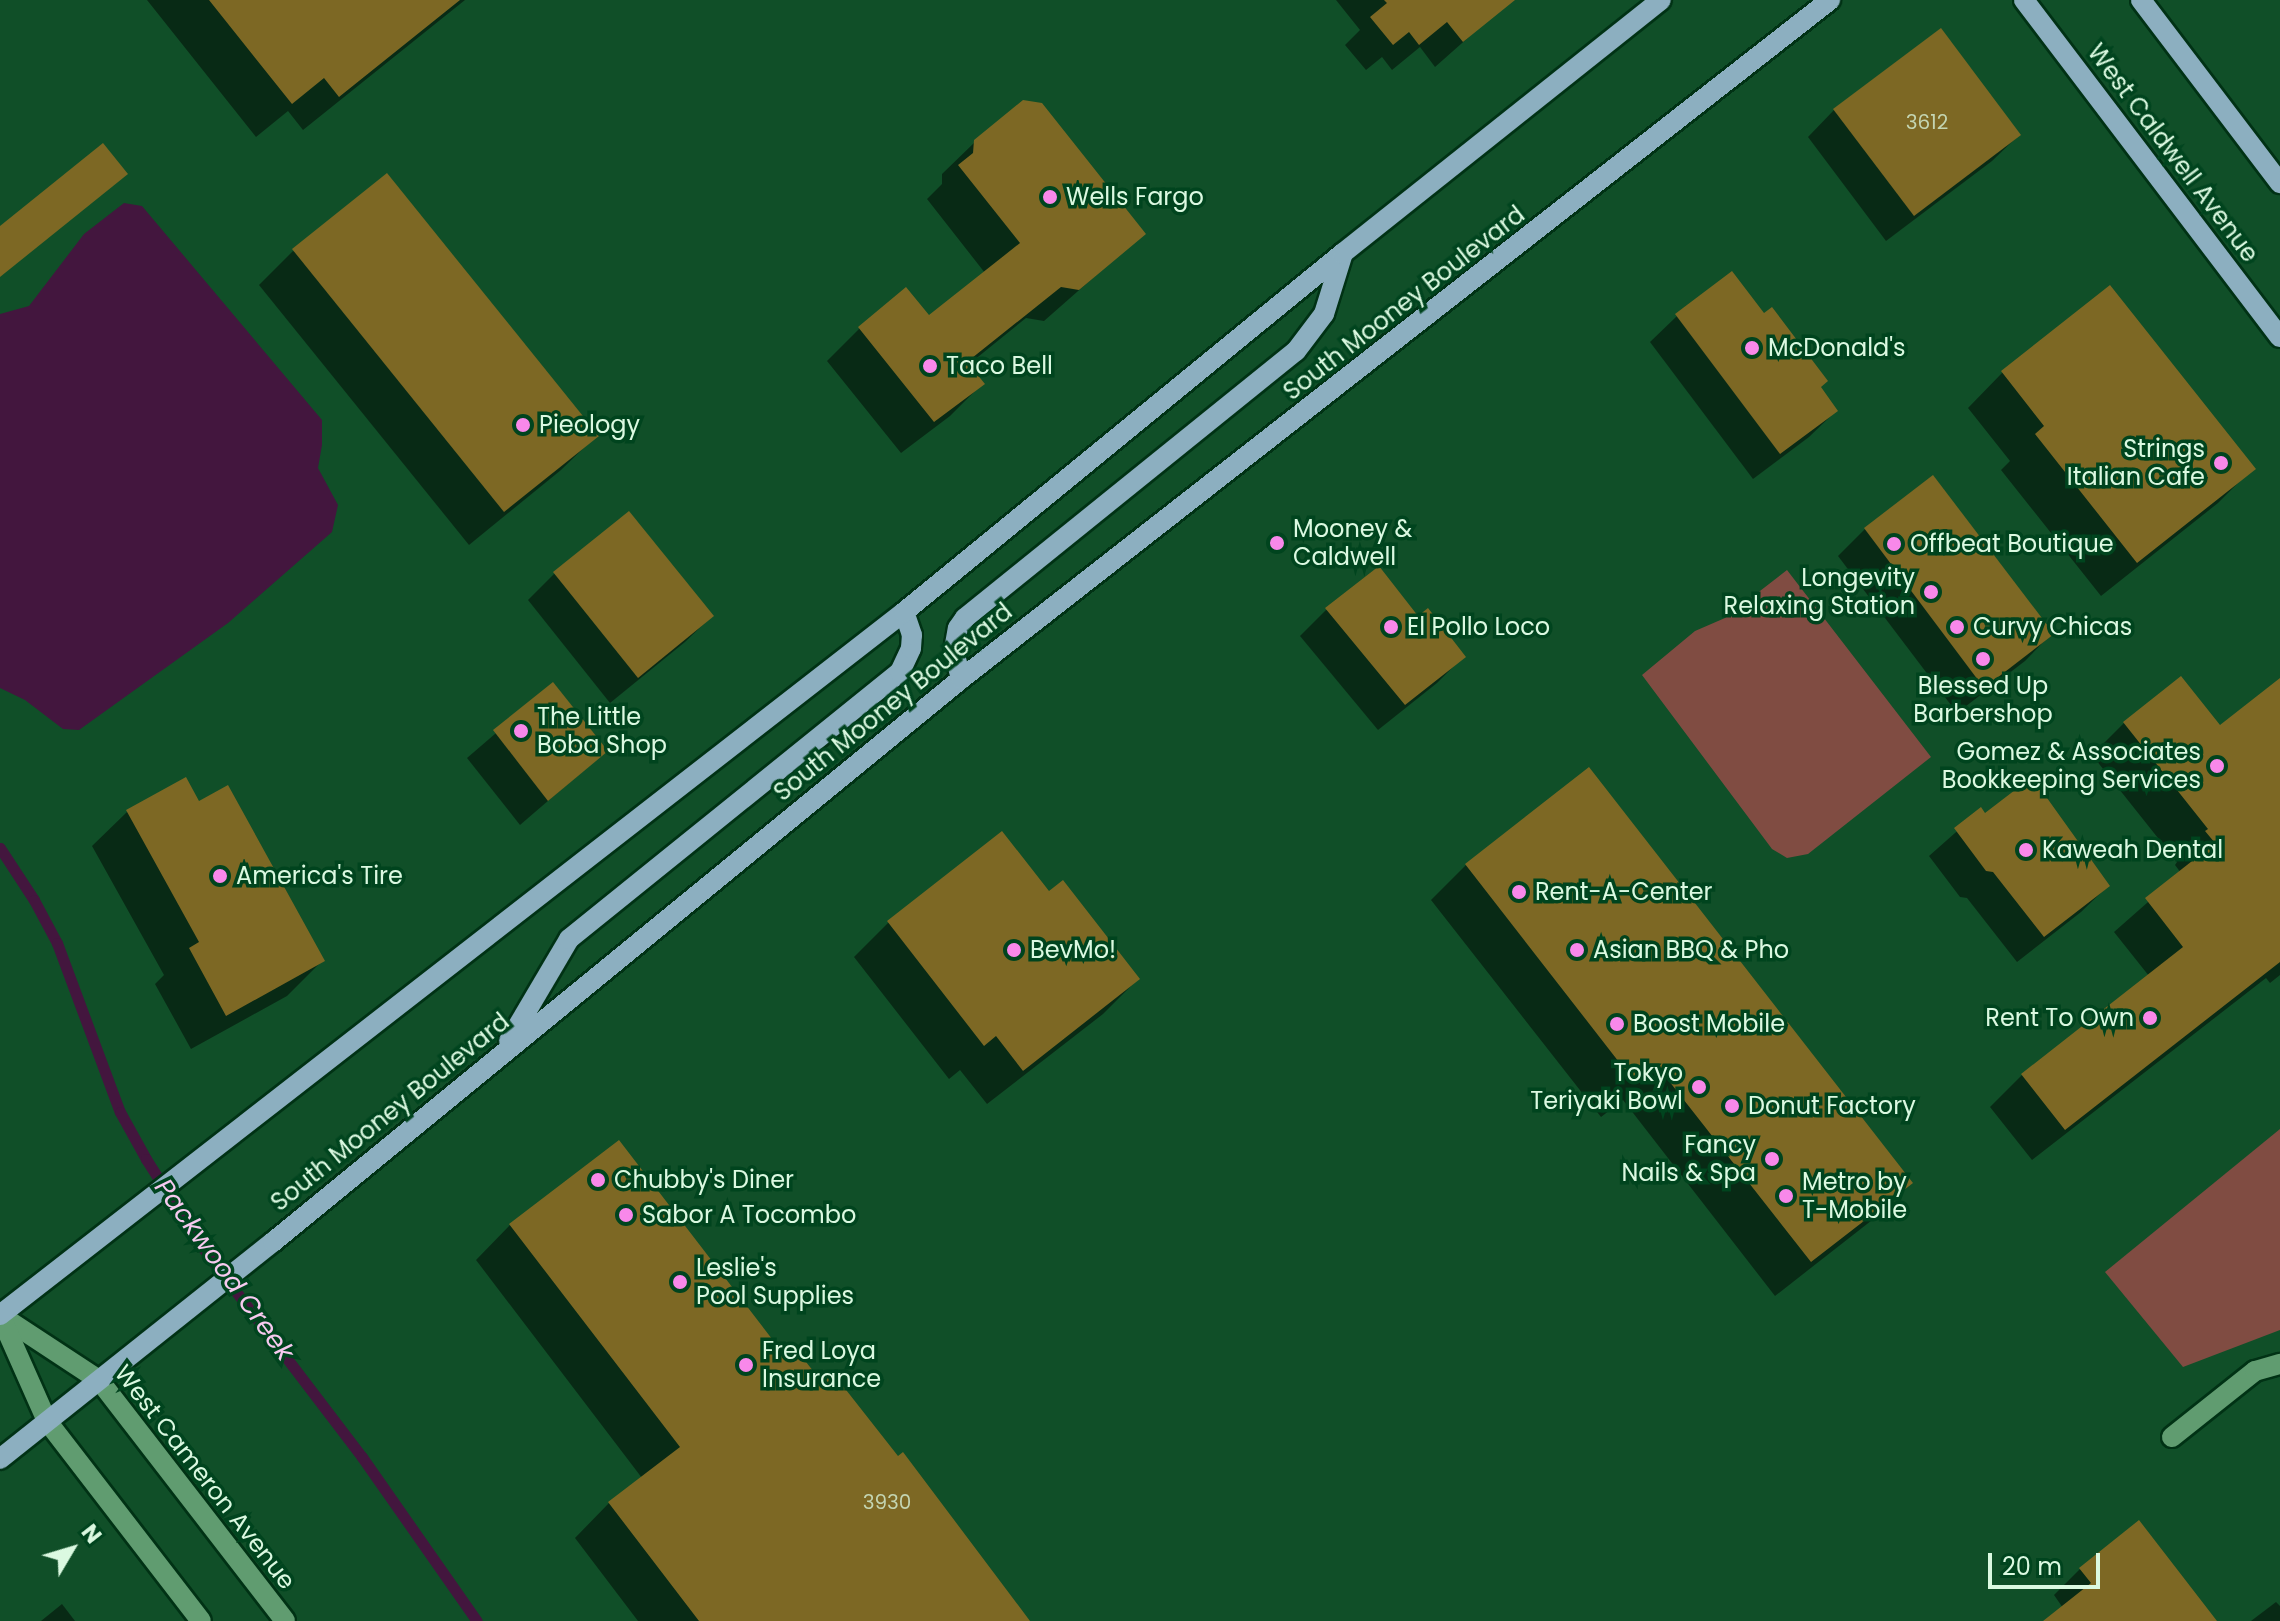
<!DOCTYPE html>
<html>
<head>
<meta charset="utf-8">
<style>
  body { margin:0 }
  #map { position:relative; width:2280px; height:1621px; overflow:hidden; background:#104f28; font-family:Poppins,sans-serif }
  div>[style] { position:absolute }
  .green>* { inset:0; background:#804c42 }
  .water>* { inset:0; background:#43163e }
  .shadow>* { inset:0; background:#0007 }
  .stream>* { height:11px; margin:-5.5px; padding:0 5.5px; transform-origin:5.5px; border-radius:5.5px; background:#43163e }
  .building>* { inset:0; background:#7d6824 }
  .roads { filter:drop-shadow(2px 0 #013215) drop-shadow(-2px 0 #013215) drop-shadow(0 2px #013215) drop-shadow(0 -2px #013215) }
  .minor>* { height:20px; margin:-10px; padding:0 10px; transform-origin:10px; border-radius:10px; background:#609c70 }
  .major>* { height:20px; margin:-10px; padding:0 10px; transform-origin:10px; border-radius:10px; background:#8cafc0 }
  .dots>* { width:22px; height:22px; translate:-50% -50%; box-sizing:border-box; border:4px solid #00441e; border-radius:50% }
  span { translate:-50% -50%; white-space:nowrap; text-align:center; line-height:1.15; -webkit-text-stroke:7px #00441e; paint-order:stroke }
  .number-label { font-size:20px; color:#c4d5b2 }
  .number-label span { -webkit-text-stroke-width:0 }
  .street-label { font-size:24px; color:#dbf9e1 }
  .poi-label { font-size:24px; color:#dbf9e1 }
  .left { translate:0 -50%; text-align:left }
  .right { translate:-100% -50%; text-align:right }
  .water-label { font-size:26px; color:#f7caf0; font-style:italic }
  .north { position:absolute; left:32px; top:1509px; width:80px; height:80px; -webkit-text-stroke:6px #00441e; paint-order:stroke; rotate:52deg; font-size:22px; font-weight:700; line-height:32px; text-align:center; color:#dbf9e1 }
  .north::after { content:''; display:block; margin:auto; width:28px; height:36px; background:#dbf9e1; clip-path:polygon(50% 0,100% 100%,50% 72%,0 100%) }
  .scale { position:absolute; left:1988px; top:1553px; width:112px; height:36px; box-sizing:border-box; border:4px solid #dbf9e1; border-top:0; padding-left:10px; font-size:24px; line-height:28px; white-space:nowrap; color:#dbf9e1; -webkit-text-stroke:6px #00441e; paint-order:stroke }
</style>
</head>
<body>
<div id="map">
  <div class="green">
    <i style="clip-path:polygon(1787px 570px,1931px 757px,1808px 854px,1787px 858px,1772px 849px,1642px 675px,1695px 631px,1725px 618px)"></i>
    <i style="clip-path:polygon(2280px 1129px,2280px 1330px,2183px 1367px,2105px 1272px)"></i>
  </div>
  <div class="water">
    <i style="clip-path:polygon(124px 203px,142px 206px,322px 420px,322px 445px,318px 468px,338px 505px,332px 532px,228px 623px,79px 730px,63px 729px,25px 700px,0 688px,0 314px,29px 306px,84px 234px)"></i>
  </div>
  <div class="shadow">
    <i style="clip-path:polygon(147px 0,465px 0,303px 130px,288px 111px,256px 137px)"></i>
    <i style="clip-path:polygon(1336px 0,1501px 0,1505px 5px,1435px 67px,1420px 47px,1392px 70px,1382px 57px,1366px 70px,1345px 45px,1360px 30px)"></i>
    <i style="clip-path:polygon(1834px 110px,2019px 135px,1992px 161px,1886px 241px,1808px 137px)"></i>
    <i style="clip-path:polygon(976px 141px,1144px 233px,1044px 321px,1026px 318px,968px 365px,982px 384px,950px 416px,901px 453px,827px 361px,860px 328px,929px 318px,985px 273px,927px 199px,942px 184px,942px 174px)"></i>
    <i style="clip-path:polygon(293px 251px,596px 436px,561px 470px,469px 545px,259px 285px)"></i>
    <i style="clip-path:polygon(2110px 287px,2253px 468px,2218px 503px,2101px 596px,2001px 470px,2010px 461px,1968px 408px,2002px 373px)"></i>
    <i style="clip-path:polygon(1677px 316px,1819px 388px,1836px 411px,1809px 437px,1753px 479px,1650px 342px)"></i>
    <i style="clip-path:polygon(1932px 478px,2051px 634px,2025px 661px,1957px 713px,1838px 556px,1865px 529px)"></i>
    <i style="clip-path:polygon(554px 574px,712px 616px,685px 642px,610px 703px,528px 600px)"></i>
    <i style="clip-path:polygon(1326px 610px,1418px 619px,1463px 657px,1437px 683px,1378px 730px,1300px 636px)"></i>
    <i style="clip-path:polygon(2280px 680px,2280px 975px,2270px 983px,2266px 978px,2032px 1160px,1990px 1107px,2022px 1075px,2149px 976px,2114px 932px,2181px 873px,2175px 865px,2177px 862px,2092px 755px,2124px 723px,2220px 728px)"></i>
    <i style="clip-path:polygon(552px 685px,606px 751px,520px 825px,467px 758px)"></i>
    <i style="clip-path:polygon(198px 804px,322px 961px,287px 996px,191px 1049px,155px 984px,164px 975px,92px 846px,127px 812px)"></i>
    <i style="clip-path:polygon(1981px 810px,1985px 816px,2108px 886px,2081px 912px,2017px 962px,1967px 898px,1960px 897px,1929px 856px)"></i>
    <i style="clip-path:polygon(1466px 865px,1910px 1183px,1876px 1217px,1775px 1296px,1623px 1100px,1601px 1117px,1431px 900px)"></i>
    <i style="clip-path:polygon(1049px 894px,1138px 979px,1103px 1014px,987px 1104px,960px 1070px,949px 1079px,854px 957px,888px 923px)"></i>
    <i style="clip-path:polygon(510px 1225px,788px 1364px,1028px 1621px,638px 1621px,575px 1538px,609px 1503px,642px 1478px,476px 1260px)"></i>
    <i style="clip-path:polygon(2080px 1569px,2215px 1621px,2046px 1621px,2063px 1608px,2054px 1595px)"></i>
    <i style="clip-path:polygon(2276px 1602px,2280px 1606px,2280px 1621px,2251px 1621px)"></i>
    <i style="clip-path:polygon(62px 1604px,75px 1621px,41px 1621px)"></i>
  </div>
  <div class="stream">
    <i style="left:0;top:848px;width:62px;rotate:56.8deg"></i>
    <i style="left:34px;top:900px;width:49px;rotate:61.9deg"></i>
    <i style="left:57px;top:943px;width:180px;rotate:69.6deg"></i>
    <i style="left:120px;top:1112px;width:54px;rotate:61deg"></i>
    <i style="left:146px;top:1159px;width:104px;rotate:57.5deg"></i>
    <i style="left:202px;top:1247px;width:264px;rotate:52.7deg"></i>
    <i style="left:362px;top:1457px;width:200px;rotate:55deg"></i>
  </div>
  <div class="building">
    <i style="clip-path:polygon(209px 0,460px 0,339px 97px,324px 78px,292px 104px)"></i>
    <i style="clip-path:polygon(1384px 0,1515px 0,1463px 42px,1447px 22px,1419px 45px,1409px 32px,1393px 45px,1370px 17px,1387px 3px)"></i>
    <i style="clip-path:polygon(1941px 28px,2021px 135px,1914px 216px,1833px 109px)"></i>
    <i style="clip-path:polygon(1023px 100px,1042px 103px,1146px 234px,1079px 290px,1061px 287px,967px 362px,985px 384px,934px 422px,858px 327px,906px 287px,929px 315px,1020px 243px,958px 165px,973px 153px,974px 140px)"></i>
    <i style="clip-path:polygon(103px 143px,128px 174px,0 277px,0 226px)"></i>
    <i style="clip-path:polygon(387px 173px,599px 436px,504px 512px,292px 249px)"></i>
    <i style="clip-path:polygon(1732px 271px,1764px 313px,1772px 307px,1828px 381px,1821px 387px,1838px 411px,1780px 454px,1675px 314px)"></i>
    <i style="clip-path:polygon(2110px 285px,2256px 469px,2137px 563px,2035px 434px,2044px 426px,2001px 371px)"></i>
    <i style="clip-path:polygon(1933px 475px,2054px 634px,1984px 688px,1864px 528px)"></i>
    <i style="clip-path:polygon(629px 511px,714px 616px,638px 678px,553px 572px)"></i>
    <i style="clip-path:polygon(1379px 566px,1418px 616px,1428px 608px,1466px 657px,1405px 705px,1325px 608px)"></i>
    <i style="clip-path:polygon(2181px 676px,2220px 725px,2280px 678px,2280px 962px,2065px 1130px,2021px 1074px,2183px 947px,2145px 898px,2215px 843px,2205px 831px,2208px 829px,2123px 722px)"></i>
    <i style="clip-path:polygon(553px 682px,608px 751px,548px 801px,493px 730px)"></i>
    <i style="clip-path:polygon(1589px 767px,1913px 1183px,1811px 1262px,1658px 1067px,1636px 1084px,1465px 864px)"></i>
    <i style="clip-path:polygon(186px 777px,199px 801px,228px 785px,325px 961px,226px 1016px,189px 948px,199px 942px,126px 810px)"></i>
    <i style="clip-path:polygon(2032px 777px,2110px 886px,2044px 937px,1993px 872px,1986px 871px,1954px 828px,1981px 807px,1985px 813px)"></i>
    <i style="clip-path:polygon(1002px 831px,1049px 891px,1063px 880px,1140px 979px,1023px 1071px,996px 1036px,984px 1046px,887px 921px)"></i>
    <i style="clip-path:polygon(619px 1140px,789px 1361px,799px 1353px,821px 1381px,832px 1372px,898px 1456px,903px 1452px,1030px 1621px,699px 1621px,608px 1502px,680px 1447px,509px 1224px)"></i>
    <i style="clip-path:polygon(2139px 1520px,2217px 1621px,2043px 1621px,2091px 1583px,2079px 1568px)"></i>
  </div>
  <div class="roads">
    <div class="minor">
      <i style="left:0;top:1315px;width:118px;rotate:33.3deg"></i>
      <i style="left:99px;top:1380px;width:304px;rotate:52.3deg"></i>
      <i style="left:0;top:1315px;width:116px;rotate:66.1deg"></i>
      <i style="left:47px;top:1421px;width:252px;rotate:52.4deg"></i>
      <i style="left:2172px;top:1437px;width:106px;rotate:-38.5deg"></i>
      <i style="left:2255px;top:1371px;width:26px;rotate:-16deg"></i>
    </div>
    <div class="major">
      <i style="left:2024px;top:0;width:423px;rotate:52.8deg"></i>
      <i style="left:2141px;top:0;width:230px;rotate:52.8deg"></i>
      <i style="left:961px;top:679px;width:30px;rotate:-104deg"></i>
      <i style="left:954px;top:650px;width:22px;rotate:-80deg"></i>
      <i style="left:958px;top:628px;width:12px;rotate:-55deg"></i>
      <i style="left:965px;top:618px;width:425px;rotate:-38.9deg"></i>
      <i style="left:1296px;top:351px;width:46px;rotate:-52.9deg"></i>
      <i style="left:1324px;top:314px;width:64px;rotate:-72.7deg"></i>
      <i style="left:509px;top:1041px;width:118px;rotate:-59.5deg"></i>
      <i style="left:569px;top:939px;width:425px;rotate:-38.9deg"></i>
      <i style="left:900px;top:672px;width:26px;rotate:-65deg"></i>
      <i style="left:911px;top:648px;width:13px;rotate:-86deg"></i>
      <i style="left:912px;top:635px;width:24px;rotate:-109deg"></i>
      <i style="left:0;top:1315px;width:1145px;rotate:-37.87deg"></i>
      <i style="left:904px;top:612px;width:567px;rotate:-39.28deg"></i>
      <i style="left:1343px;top:253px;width:406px;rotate:-38.5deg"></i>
      <i style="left:0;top:1459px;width:349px;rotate:-38.5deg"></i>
      <i style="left:273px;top:1242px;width:889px;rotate:-39.29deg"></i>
      <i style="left:961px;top:679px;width:1103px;rotate:-38deg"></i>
    </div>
  </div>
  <div class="dots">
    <i style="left:1050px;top:197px;background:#f888ea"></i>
    <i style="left:1752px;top:348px;background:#f888ea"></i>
    <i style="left:930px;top:366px;background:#f888ea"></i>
    <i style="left:523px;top:425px;background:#f888ea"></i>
    <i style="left:2221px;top:463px;background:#f888ea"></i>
    <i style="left:1277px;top:543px;background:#f888ea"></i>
    <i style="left:1894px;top:544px;background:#f888ea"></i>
    <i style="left:1931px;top:592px;background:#f888ea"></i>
    <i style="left:1391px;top:627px;background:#f888ea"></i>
    <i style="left:1957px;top:627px;background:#f888ea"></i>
    <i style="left:1983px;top:659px;background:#f888ea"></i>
    <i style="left:521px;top:731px;background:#f888ea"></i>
    <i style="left:2217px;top:766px;background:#f888ea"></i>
    <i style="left:2026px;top:850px;background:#f888ea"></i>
    <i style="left:220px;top:876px;background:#f888ea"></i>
    <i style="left:1519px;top:892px;background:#f888ea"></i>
    <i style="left:1014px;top:950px;background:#f888ea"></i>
    <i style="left:1577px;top:950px;background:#f888ea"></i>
    <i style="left:2150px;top:1018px;background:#f888ea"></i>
    <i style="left:1617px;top:1024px;background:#f888ea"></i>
    <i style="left:1699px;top:1087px;background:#f888ea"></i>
    <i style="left:1732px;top:1106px;background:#f888ea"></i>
    <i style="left:1772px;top:1159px;background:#f888ea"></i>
    <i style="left:598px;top:1180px;background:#f888ea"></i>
    <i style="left:1786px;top:1196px;background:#f888ea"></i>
    <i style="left:626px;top:1215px;background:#f888ea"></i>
    <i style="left:680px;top:1282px;background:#f888ea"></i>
    <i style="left:746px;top:1365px;background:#f888ea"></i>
  </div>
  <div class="number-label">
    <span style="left:1927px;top:122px">3612</span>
    <span style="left:887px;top:1502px">3930</span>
  </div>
  <div class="street-label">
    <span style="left:2173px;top:153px;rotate:53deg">West Caldwell Avenue</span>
    <span style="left:1404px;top:303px;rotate:-38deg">South Mooney Boulevard</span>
    <span style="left:893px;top:702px;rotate:-39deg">South Mooney Boulevard</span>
    <span style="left:390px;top:1112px;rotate:-39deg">South Mooney Boulevard</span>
    <span style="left:205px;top:1477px;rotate:52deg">West Cameron Avenue</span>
  </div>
  <div class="poi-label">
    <span class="left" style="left:1066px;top:197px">Wells Fargo</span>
    <span class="left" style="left:1768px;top:348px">McDonald's</span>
    <span class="left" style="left:946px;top:366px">Taco Bell</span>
    <span class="left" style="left:539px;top:425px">Pieology</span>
    <span class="right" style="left:2205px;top:463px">Strings<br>Italian Cafe</span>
    <span class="left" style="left:1293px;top:543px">Mooney &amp;<br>Caldwell</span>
    <span class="left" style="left:1910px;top:544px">Offbeat Boutique</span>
    <span class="right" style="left:1915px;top:592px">Longevity<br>Relaxing Station</span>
    <span class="left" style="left:1407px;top:627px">El Pollo Loco</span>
    <span class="left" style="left:1973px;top:627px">Curvy Chicas</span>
    <span style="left:1983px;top:700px">Blessed Up<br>Barbershop</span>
    <span class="left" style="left:537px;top:731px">The Little<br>Boba Shop</span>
    <span class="right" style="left:2201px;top:766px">Gomez &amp; Associates<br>Bookkeeping Services</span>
    <span class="left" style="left:2042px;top:850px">Kaweah Dental</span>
    <span class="left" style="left:236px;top:876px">America's Tire</span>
    <span class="left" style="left:1535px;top:892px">Rent-A-Center</span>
    <span class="left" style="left:1030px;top:950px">BevMo!</span>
    <span class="left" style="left:1593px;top:950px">Asian BBQ &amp; Pho</span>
    <span class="right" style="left:2134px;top:1018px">Rent To Own</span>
    <span class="left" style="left:1633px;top:1024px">Boost Mobile</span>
    <span class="right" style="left:1683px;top:1087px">Tokyo<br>Teriyaki Bowl</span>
    <span class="left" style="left:1748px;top:1106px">Donut Factory</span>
    <span class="right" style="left:1756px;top:1159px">Fancy<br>Nails &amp; Spa</span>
    <span class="left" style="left:614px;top:1180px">Chubby's Diner</span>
    <span class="left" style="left:1802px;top:1196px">Metro by<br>T-Mobile</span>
    <span class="left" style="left:642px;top:1215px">Sabor A Tocombo</span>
    <span class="left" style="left:696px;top:1282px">Leslie's<br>Pool Supplies</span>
    <span class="left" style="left:762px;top:1365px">Fred Loya<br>Insurance</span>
  </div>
  <div class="water-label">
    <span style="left:224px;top:1270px;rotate:54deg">Packwood Creek</span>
  </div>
  <div class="north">N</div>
  <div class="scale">20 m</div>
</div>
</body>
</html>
